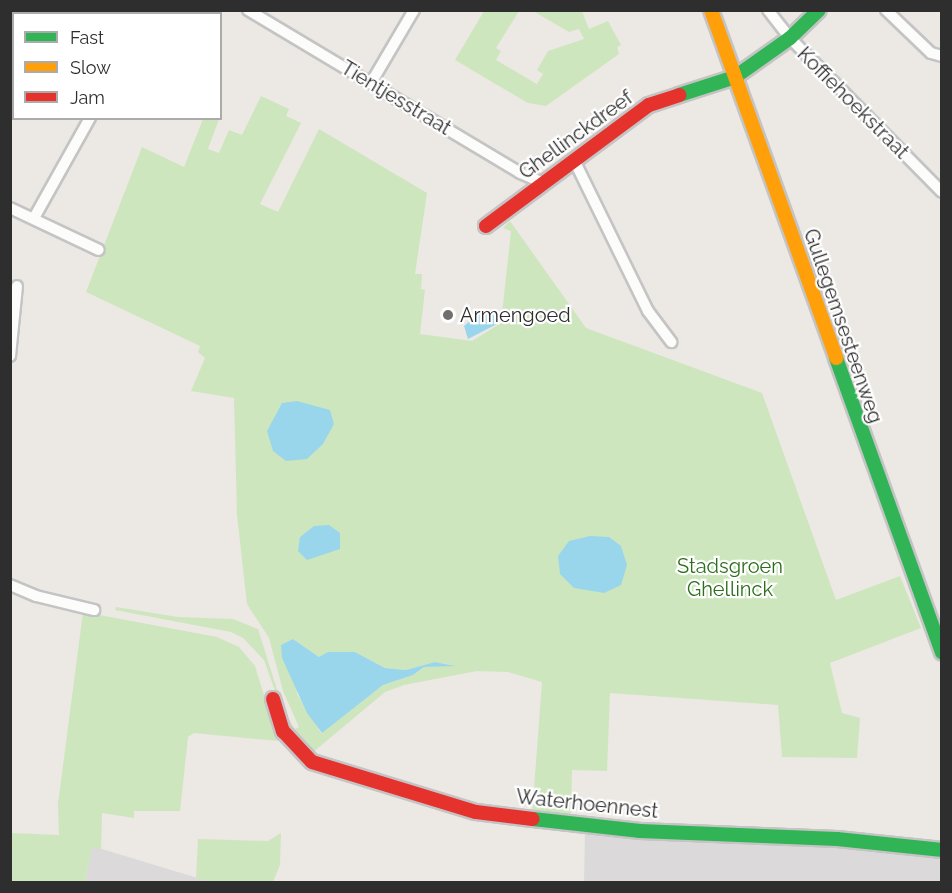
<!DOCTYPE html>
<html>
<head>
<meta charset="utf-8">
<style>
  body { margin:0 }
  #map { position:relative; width:952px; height:893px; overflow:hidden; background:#ece8e4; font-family:Raleway,sans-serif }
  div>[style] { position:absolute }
  .industrial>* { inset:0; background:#dcd9db }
  .green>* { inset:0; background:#cee6be }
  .water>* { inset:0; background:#99d6ec }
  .roads { filter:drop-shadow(2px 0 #c5c4c5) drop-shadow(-2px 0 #c5c4c5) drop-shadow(0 2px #c5c4c5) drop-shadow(0 -2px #c5c4c5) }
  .street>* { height:10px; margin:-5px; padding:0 5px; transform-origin:5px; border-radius:5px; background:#fcfcfb }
  .fast>* { height:14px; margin:-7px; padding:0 7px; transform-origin:7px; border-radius:7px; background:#30b455 }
  .slow>* { height:14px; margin:-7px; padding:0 7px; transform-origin:7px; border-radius:7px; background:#ff9f0a }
  .jam>* { height:14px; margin:-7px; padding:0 7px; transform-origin:7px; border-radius:7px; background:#e5322d }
  .dots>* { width:16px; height:16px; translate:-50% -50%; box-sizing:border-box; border:3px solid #fff; border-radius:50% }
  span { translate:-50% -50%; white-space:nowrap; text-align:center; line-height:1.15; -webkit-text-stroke:4.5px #fff; paint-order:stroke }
  .street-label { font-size:20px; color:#2e2e2e }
  .poi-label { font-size:20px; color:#2e2e2e }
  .left { translate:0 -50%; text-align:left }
  .park-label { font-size:20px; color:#2c6e1b }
  .frame { position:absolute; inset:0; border:12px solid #2e2e2e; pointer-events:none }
  .legend { position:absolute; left:12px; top:12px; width:210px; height:108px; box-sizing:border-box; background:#fff; border:2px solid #ababab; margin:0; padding:8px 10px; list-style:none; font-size:18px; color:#2e2e2e }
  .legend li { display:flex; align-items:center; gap:12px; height:30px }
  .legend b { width:30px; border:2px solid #ababab }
</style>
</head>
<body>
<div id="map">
  <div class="industrial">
    <i style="clip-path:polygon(585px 830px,941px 854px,941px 882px,584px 882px)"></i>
    <i style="clip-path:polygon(92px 846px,211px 882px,85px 882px)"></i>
  </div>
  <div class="green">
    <i style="clip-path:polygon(484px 11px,519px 11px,496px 48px,501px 51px,496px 60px,537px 84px,543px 74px,537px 70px,548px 51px,584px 39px,579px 29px,569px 32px,533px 11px,582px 11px,589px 29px,608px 21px,621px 45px,617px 47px,619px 54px,546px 106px,528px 103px,455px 60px)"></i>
    <i style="clip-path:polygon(evenodd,261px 96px,289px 109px,286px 116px,301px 123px,260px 204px,278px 212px,319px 129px,427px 193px,415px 274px,422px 274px,421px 289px,425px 290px,420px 334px,472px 341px,501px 323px,511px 231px,503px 228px,510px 221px,586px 328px,762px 393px,836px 600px,900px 576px,921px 628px,830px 663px,842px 713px,860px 718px,857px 758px,782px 757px,778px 705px,610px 693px,607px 771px,572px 770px,571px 820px,532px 816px,542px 682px,508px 672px,477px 671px,404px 685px,385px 692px,312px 753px,289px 730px,264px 660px,243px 638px,231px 632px,115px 610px,116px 607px,178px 617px,233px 619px,258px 629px,284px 712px,295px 729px,299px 727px,283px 691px,269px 638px,247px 604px,237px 515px,234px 398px,191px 391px,205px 358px,198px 352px,200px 346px,86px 292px,142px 147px,184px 167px,203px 119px,219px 119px,208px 149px,219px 153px,229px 130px,242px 135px,261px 96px,293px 639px,319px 657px,328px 653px,355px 652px,385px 668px,406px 670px,435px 662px,451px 665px,424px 667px,413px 675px,383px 685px,321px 733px,297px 694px,293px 639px)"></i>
    <i style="clip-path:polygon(83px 612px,217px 637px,239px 647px,255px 666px,278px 741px,194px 733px,188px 737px,180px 811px,134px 811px,134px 818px,102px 813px,101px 849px,92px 847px,85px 882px,11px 882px,10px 833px,59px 835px,58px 804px)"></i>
    <i style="clip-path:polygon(281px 833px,280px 865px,273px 882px,211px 882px,196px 878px,198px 839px,268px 841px)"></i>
  </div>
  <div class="water">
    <i style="clip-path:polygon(481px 312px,497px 316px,497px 324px,468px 339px,464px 326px)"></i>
    <i style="clip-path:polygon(297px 401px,330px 410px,334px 424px,323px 444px,307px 459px,286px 461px,273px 451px,267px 431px,282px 403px)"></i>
    <i style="clip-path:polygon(329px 525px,340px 533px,340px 549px,307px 560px,298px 551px,300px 537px,314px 526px)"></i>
    <i style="clip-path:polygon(590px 536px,609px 537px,621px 546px,627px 565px,621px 585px,604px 593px,574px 588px,560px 574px,558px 556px,569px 541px)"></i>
    <i style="clip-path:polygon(293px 639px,319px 657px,328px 652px,355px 652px,385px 668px,406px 670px,435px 662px,455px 666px,424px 667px,413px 675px,383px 685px,322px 733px,307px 713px,282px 658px,281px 645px)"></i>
  </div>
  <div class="roads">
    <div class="street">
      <i style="left:248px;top:10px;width:317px;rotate:30.9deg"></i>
      <i style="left:520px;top:173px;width:26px;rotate:23deg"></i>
      <i style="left:768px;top:10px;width:36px;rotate:52deg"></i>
      <i style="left:790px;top:38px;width:216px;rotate:45.4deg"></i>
      <i style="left:886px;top:10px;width:62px;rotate:43.7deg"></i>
      <i style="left:931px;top:53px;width:11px;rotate:15deg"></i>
      <i style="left:149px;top:14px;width:4px;rotate:-63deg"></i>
      <i style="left:371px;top:83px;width:85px;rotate:-59.5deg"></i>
      <i style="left:574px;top:160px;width:168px;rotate:63.9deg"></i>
      <i style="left:648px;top:311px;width:39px;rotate:53deg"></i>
      <i style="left:10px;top:208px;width:98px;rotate:25.3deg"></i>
      <i style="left:34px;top:218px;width:115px;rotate:-60.8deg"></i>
      <i style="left:10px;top:356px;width:70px;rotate:-84.3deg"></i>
      <i style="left:10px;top:585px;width:28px;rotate:23deg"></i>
      <i style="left:36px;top:596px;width:60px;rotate:13.6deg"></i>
    </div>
    <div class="fast">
      <i style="left:679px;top:95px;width:59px;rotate:-17.8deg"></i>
      <i style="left:735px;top:77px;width:67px;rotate:-35.3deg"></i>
      <i style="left:790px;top:38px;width:40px;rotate:-44deg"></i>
      <i style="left:836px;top:358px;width:313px;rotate:70.2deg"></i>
      <i style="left:533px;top:819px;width:108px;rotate:6.4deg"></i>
      <i style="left:640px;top:831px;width:197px;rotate:2.3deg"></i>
      <i style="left:837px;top:839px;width:106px;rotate:6deg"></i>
    </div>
    <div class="slow">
      <i style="left:711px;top:10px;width:370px;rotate:70.2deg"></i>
    </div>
    <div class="jam">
      <i style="left:486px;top:226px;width:203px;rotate:-36.6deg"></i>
      <i style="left:649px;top:105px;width:32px;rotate:-18deg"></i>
      <i style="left:273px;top:699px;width:34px;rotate:73deg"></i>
      <i style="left:283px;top:731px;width:42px;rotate:46.9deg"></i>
      <i style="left:312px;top:762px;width:171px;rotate:17deg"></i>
      <i style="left:476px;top:812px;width:57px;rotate:7deg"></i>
    </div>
  </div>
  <div class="dots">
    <i style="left:448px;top:315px;background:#706f6e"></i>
  </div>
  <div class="street-label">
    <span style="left:396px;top:98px;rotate:31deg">Tientjesstraat</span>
    <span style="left:853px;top:103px;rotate:45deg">Koffiehoekstraat</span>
    <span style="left:576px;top:135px;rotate:-36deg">Ghellinckdreef</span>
    <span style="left:843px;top:326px;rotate:71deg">Gullegemsesteenweg</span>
    <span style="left:587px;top:804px;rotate:6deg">Waterhoennest</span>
  </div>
  <div class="poi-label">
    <span class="left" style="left:460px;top:315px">Armengoed</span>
  </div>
  <div class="park-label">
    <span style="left:730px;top:578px">Stadsgroen<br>Ghellinck</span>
  </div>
  <div class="frame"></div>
  <ul class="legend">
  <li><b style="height:8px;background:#30b455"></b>Fast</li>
  <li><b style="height:8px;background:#ff9f0a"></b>Slow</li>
  <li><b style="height:8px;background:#e5322d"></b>Jam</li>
  </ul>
</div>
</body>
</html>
